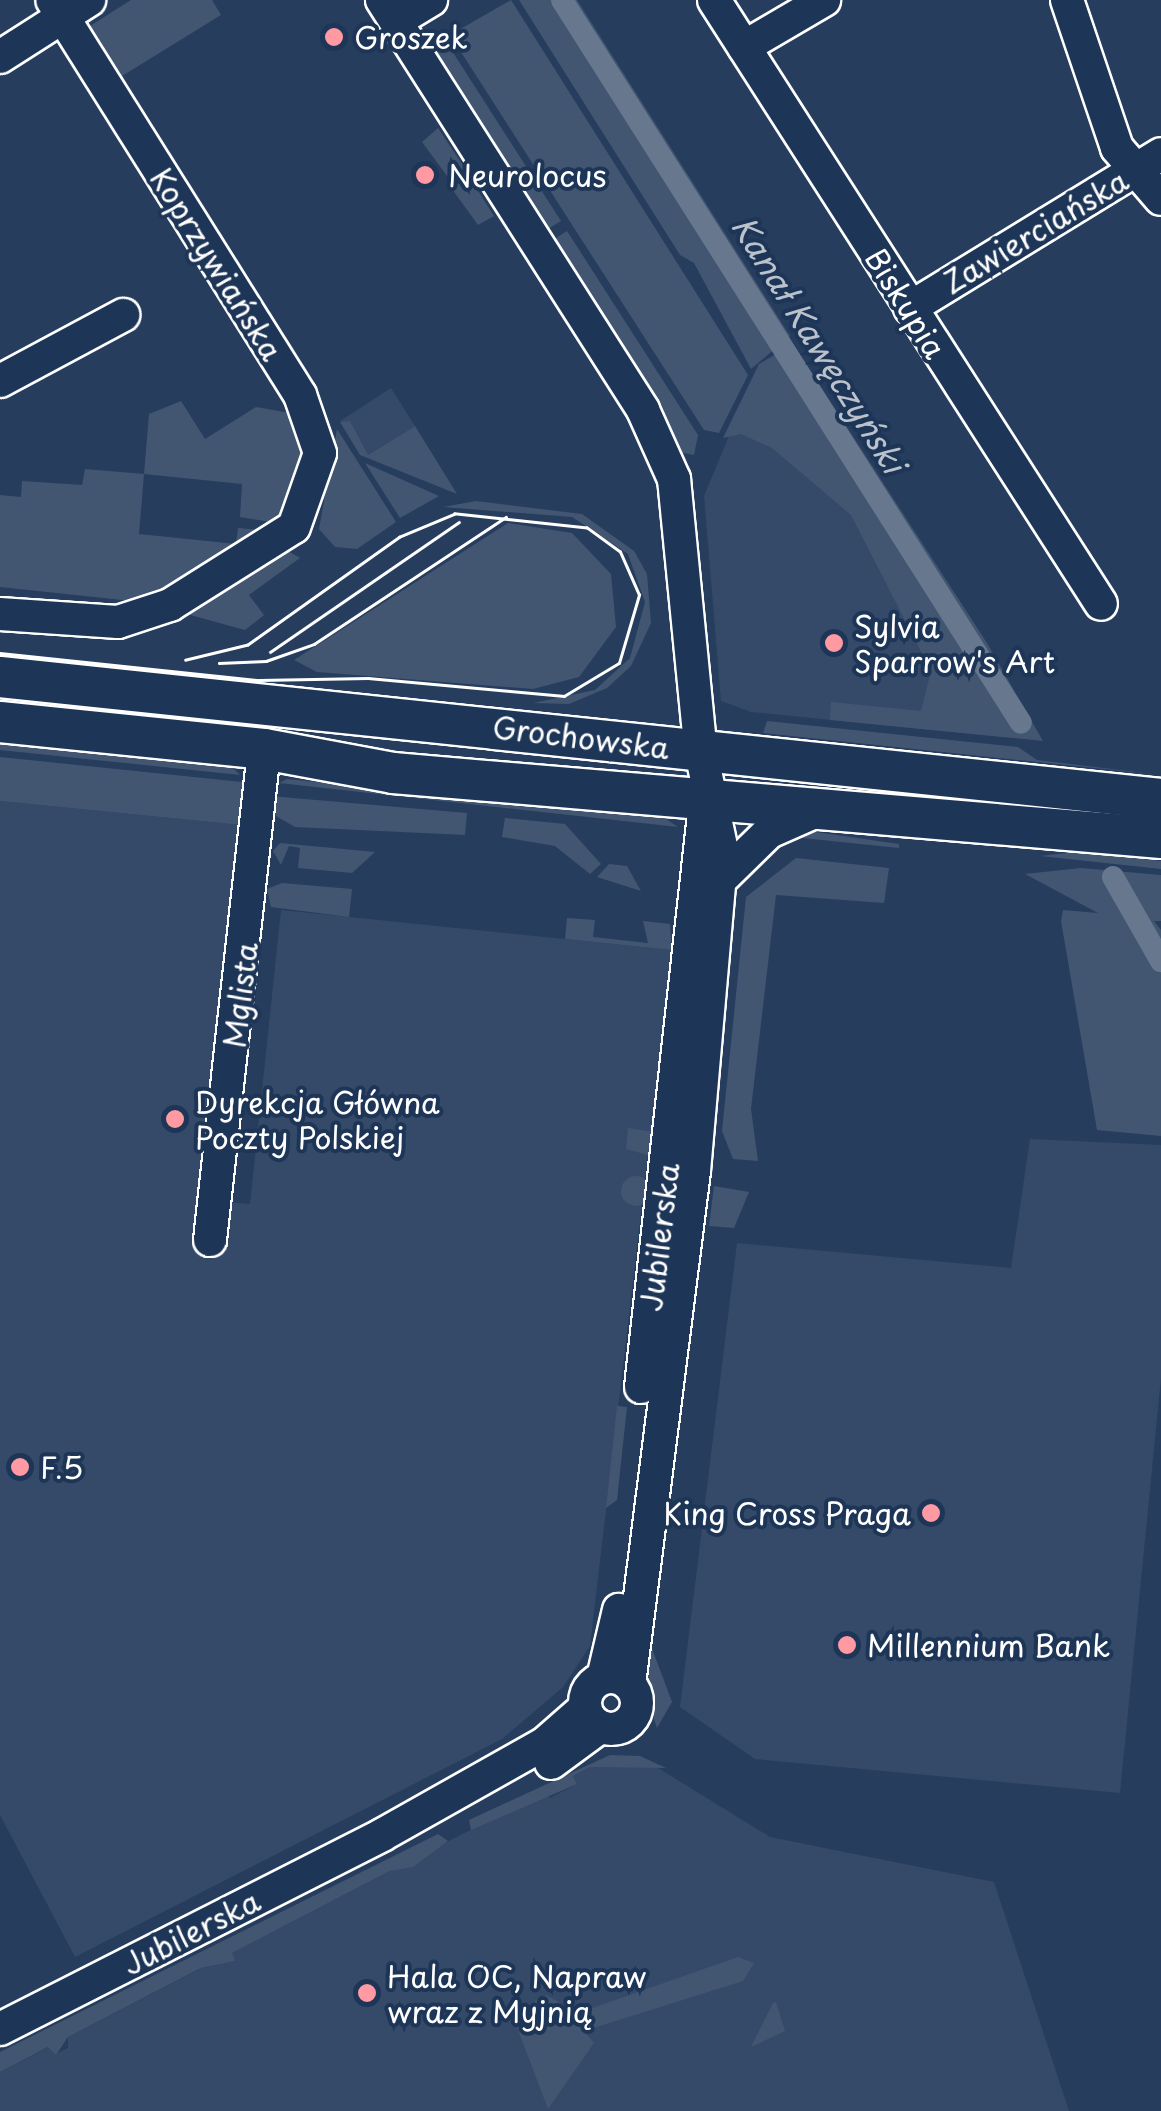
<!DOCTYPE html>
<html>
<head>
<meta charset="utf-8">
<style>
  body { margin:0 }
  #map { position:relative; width:1161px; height:2111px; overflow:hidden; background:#263d5e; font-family:"Playpen Sans",sans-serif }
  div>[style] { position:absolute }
  .built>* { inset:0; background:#344a68 }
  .green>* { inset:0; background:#425672 }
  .round { border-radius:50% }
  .canal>* { height:22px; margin:-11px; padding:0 11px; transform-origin:11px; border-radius:11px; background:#67788e }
  .roads { filter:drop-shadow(2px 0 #fff) drop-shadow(-2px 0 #fff) drop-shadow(0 2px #fff) drop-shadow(0 -2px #fff) }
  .minor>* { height:32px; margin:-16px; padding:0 16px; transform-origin:16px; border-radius:16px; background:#1d3557 }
  .minor>.ring { margin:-16px; padding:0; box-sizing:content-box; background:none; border:32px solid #1d3557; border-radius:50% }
  .major>* { height:40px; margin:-20px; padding:0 20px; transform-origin:20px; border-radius:20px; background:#1d3557 }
  .tram>* { height:2.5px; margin:-1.25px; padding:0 1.25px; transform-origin:1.25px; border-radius:1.25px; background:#fff }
  .dots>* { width:28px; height:28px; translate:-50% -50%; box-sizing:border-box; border:5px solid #1d3557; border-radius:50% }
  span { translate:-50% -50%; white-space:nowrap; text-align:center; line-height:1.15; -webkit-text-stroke:8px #1d3557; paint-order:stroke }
  .poi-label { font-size:30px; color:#fff }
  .left { translate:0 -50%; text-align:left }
  .right { translate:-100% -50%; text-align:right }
  .street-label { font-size:30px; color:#fff }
  .water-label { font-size:32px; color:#bbc2cc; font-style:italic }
</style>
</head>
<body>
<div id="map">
  <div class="built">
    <i style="clip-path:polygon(759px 364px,1002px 737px,751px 712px,721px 701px,704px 496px)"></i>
    <i style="clip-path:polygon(391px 388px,415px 426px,368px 455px,340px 421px)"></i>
    <i style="clip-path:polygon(0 801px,241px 825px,226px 1202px,250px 1204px,281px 910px,672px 950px,590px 1646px,563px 1687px,502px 1739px,75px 1957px,0 1815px)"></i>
    <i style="clip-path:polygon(1030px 1139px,1161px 1145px,1161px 1378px,1120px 1793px,755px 1759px,680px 1707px,737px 1243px,1011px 1268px)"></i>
    <i style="clip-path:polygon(650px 1763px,770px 1837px,994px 1882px,1069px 2111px,0 2111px,0 2072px,49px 2047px,55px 2054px,68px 2048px,68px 2037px,202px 1968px,234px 1961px,231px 1953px,546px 1791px,550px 1798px,577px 1784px,573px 1776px,590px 1767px)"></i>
  </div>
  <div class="green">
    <i style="clip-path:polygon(131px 0,212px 0,221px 15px,122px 76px,90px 26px)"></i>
    <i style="clip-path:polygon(511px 0,748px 375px,719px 433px,704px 430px,450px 35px)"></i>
    <i style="clip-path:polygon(519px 0,577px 0,790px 336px,751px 369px,694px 263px,680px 255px)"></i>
    <i style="clip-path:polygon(445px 40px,561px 221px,543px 232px,429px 51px)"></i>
    <i style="clip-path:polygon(438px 128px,466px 170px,450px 180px,422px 142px)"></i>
    <i style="clip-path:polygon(468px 175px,494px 216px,478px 225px,452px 189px)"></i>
    <i style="clip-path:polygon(567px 231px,698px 435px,694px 455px,678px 452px,550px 242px)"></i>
    <i style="clip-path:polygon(793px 344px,987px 643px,1043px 741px,830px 720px,831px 702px,921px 711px,931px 671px,851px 515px,772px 448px,741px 434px,723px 438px,759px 364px)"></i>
    <i style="clip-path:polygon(181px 401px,205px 439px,256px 407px,296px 414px,303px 481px,276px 523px,240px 517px,242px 484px,144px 474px,139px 534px,236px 544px,238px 528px,267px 531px,141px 602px,0 587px,0 495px,21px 497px,22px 481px,82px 485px,85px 469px,144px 474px,149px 414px)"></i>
    <i style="clip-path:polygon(350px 421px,368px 455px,415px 426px,457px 494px,360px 455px,340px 422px)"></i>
    <i style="clip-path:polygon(337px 429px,396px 522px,357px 549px,335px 547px,319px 529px)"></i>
    <i style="clip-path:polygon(365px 463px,439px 496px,400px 518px)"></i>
    <i style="clip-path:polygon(476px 501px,582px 514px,634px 551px,647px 574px,651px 623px,631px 666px,607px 688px,569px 704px,533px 703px,595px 690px,630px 658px,645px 602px,628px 554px,572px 517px,443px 507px)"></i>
    <i style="clip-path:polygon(508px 523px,572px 533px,611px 574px,616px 627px,579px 677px,533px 689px,317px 672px,294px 660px)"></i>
    <i style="clip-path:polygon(283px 548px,300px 558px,249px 595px,264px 615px,245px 630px,183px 613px)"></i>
    <i style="clip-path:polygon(767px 721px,1018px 747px,1037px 760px,1161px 775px,763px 733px)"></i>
    <i style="clip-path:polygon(0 741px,230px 765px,240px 775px,0 750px)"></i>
    <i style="clip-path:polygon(0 757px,242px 782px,241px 825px,0 801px)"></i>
    <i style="clip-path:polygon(287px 779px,663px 817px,678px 827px,279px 783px)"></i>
    <i style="clip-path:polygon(270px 796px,467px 813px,465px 835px,295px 827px,276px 816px)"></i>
    <i style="clip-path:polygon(505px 818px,565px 824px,601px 864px,590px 874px,555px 846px,502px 837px)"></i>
    <i style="clip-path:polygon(809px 831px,899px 844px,899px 848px,783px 836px)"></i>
    <i style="clip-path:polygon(280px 843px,375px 852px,352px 873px,298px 868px,300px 848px,289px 846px,281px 865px,273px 851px)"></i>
    <i style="clip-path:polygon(1075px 852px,1161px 861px,1161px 869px,1040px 856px)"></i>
    <i style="clip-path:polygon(796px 858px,889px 868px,884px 903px,776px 895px,751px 1109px,758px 1161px,733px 1159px,722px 1131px,746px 897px)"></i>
    <i style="clip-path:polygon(609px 864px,627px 866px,641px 891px,597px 877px)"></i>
    <i style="clip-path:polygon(1081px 868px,1161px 875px,1161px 921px,1154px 921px,1161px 930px,1161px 1136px,1097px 1130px,1061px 921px,1063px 910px,1098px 913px,1025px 874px)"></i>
    <i style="clip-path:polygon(282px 883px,352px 889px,349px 917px,271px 907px,267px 889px)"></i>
    <i style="clip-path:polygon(567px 918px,595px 920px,593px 937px,648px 943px,643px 921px,670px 924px,672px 950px,565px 939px)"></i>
    <i style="clip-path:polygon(628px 1128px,654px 1132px,652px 1156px,626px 1149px)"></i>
    <i class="round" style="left:621px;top:1176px;width:30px;height:30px"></i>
    <i style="clip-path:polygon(714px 1186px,749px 1192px,734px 1228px,709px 1226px)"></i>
    <i style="clip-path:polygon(617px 1406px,627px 1407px,617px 1500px,606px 1508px)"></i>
    <i style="clip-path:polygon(647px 1635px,672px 1702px,657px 1728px,642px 1682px)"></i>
    <i style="clip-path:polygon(610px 1755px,640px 1756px,666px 1768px,590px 1767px,573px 1776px,577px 1784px,471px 1830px,469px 1820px)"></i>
    <i style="clip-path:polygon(438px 1834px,448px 1841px,413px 1867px,390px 1871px,232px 1953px,235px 1961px,201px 1968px,68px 2037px,56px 2055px,48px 2047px,0 2072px,0 2052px)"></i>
    <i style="clip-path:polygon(738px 1957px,754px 1963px,743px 1981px,584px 2031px,594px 2043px,548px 2109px,512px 2014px,546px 1995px,578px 2013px)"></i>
    <i style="clip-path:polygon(776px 2002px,785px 2031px,751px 2047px,773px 2003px)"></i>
  </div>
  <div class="canal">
    <i style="left:562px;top:0;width:856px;rotate:57.59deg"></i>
    <i style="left:1113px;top:877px;width:97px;rotate:60.3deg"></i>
  </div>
  <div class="roads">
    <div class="minor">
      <i style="left:382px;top:0;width:486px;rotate:57.5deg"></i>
      <i style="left:643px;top:410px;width:76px;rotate:65.8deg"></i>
      <i style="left:674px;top:479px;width:274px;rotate:84.4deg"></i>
      <i style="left:701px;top:752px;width:101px;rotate:78deg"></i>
      <i style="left:722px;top:851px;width:321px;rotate:95deg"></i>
      <i style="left:694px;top:1171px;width:517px;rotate:97.22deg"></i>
      <i style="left:714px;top:0;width:717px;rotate:57.35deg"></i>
      <i style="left:1067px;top:0;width:156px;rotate:71.3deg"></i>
      <i style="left:1117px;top:148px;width:67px;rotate:49.2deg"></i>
      <i style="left:396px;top:21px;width:41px;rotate:-31deg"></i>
      <i style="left:744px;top:47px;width:93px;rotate:-30.4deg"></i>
      <i style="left:0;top:57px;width:106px;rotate:-32.6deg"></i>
      <i style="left:910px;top:308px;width:294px;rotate:-31.5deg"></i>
      <i style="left:0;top:381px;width:140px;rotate:-28.2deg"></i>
      <i style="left:0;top:614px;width:118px;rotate:3.9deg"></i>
      <i style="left:118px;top:622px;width:55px;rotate:-18.1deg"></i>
      <i style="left:170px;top:605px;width:146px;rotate:-32.2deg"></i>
      <i style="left:294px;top:527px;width:78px;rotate:-70.6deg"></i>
      <i style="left:320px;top:453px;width:61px;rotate:-109deg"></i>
      <i style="left:300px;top:395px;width:466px;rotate:-122.1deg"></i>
      <i style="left:719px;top:881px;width:70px;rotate:-44.4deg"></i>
      <i style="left:769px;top:832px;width:55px;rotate:-23.7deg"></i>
      <i style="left:210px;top:1240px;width:494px;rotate:-83.7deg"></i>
      <i style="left:641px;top:1387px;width:586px;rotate:-83.72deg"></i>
      <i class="ring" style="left:585px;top:1677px;width:20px;height:20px"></i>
      <i style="left:603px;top:1678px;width:70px;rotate:-76.8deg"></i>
      <i style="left:551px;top:1763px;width:61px;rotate:-36.3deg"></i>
      <i style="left:0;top:2029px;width:428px;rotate:-26.9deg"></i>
      <i style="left:382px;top:1835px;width:187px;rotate:-29.4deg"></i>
      <i style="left:545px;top:1743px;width:53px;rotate:-41.2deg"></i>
    </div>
    <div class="major">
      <i style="left:0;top:677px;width:1167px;rotate:6deg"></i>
      <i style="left:0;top:722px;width:265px;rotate:5.8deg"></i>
      <i style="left:264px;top:749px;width:131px;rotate:10.5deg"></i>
      <i style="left:393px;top:773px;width:771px;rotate:4.84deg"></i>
    </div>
  </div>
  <div class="tram">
    <i style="left:270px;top:652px;width:229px;rotate:-34.5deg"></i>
    <i style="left:0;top:653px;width:260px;rotate:6deg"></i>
    <i style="left:259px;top:680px;width:109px;rotate:-1.1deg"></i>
    <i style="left:368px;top:678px;width:197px;rotate:5.2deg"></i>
    <i style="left:564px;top:696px;width:64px;rotate:-31deg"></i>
    <i style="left:619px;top:663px;width:71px;rotate:-73.6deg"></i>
    <i style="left:639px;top:595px;width:47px;rotate:-113.8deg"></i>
    <i style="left:620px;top:552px;width:41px;rotate:-144deg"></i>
    <i style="left:587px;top:528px;width:133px;rotate:-173.9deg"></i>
    <i style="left:455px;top:514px;width:60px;rotate:157.3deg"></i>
    <i style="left:400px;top:537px;width:186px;rotate:144.6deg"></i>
    <i style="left:248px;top:645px;width:64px;rotate:166.4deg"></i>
    <i style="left:219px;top:663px;width:47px;rotate:-2.4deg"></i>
    <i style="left:266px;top:661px;width:51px;rotate:-19.5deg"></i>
    <i style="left:314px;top:644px;width:230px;rotate:-33.5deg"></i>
  </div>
  <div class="dots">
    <i style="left:334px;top:37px;background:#ff9aa2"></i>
    <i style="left:425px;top:175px;background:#ff9aa2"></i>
    <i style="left:834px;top:643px;background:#ff9aa2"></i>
    <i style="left:175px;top:1119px;background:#ff9aa2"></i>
    <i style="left:20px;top:1467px;background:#ff9aa2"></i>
    <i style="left:931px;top:1513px;background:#ff9aa2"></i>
    <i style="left:847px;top:1645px;background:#ff9aa2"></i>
    <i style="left:367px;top:1993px;background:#ff9aa2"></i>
  </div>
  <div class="poi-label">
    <span class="left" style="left:354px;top:37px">Groszek</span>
    <span class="left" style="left:448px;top:175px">Neurolocus</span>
    <span class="left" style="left:854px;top:643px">Sylvia<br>Sparrow's Art</span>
    <span class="left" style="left:195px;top:1119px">Dyrekcja Główna<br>Poczty Polskiej</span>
    <span class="left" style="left:40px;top:1467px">F.5</span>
    <span class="right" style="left:911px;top:1513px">King Cross Praga</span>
    <span class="left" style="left:867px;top:1645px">Millennium Bank</span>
    <span class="left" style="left:387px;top:1993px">Hala OC, Napraw<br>wraz z Myjnią</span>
  </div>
  <div class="street-label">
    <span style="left:1035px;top:231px;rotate:-31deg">Zawierciańska</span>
    <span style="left:217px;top:264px;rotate:58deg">Koprzywiańska</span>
    <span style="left:906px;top:303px;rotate:58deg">Biskupia</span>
    <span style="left:581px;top:737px;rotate:7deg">Grochowska</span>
    <span style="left:240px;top:995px;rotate:-83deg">Mglista</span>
    <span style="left:659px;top:1237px;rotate:-83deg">Jubilerska</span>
    <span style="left:191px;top:1932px;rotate:-27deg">Jubilerska</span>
  </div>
  <div class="water-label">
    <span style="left:819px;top:344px;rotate:58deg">Kanał Kawęczyński</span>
  </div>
</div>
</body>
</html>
